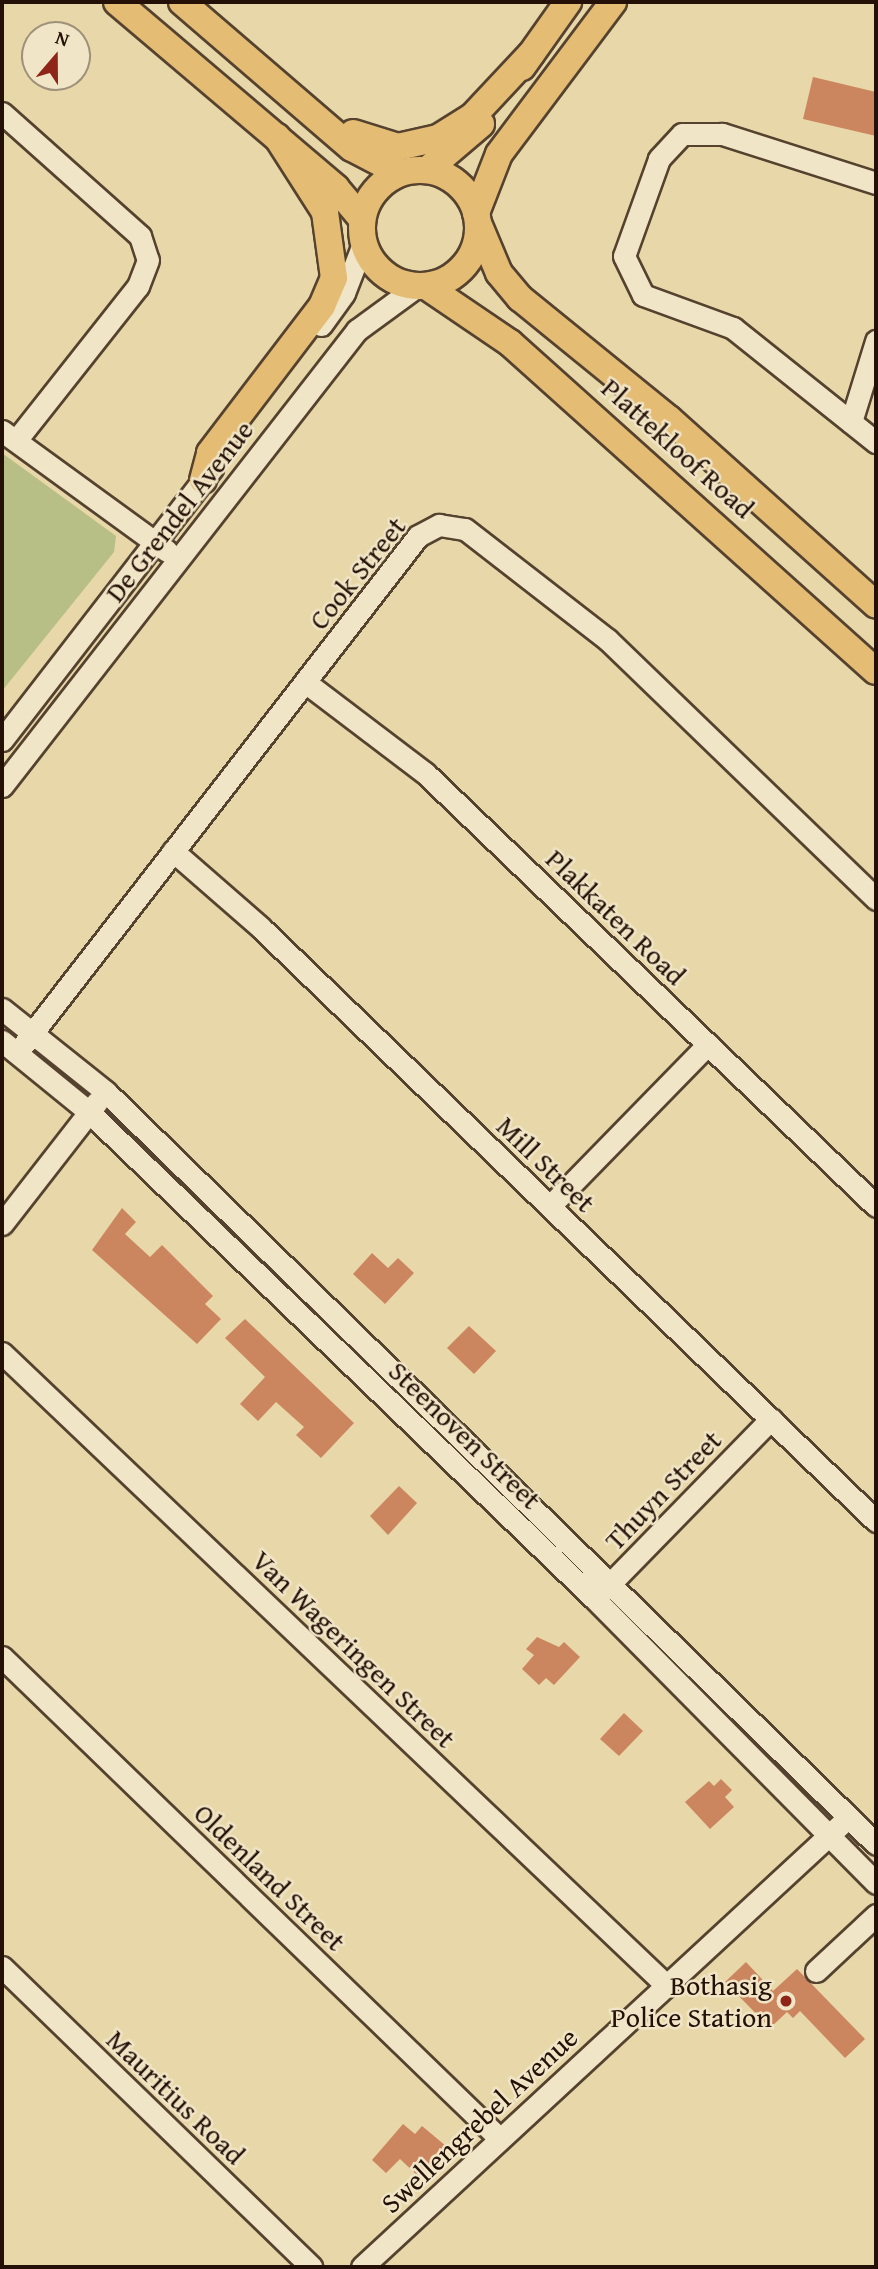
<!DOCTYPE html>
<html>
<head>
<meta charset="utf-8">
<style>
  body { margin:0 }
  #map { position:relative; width:878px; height:2269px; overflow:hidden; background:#e8d7a8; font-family:"Gentium Book Plus",serif }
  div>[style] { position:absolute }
  .green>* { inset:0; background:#b7be86 }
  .building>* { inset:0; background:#cc865f }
  .roads { filter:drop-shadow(2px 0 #55422f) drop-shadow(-2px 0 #55422f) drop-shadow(0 2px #55422f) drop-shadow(0 -2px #55422f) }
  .minor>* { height:21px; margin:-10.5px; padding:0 10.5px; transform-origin:10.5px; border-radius:10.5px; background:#f0e5c6 }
  .major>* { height:26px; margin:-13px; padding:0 13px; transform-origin:13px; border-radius:13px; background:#e4bc74 }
  .major>.ring { margin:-13px; padding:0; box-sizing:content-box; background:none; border:26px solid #e4bc74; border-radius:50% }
  .dots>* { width:19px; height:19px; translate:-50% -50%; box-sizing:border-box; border:4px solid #f0e5c6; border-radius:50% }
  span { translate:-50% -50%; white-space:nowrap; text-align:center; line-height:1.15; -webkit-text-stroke:5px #f0e5c6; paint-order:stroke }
  .street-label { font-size:28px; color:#241007 }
  .poi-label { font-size:28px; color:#241007 }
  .right { translate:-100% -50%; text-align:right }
  .frame { position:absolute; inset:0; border:4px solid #241007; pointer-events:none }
  .north { position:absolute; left:21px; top:21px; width:70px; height:70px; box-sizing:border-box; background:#f0e5c6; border:2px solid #9e907a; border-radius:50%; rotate:20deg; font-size:19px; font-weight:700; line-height:28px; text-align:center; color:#241007 }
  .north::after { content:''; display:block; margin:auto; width:24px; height:32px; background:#8f2418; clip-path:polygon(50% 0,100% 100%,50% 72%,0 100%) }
</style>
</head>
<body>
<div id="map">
  <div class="green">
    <i style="clip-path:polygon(2px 453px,116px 536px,114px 552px,2px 691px)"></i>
  </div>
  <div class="building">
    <i style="clip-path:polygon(813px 77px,876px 92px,876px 136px,803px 119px)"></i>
    <i style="clip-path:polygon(122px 1208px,136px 1222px,125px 1234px,150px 1257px,162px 1245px,213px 1296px,205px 1304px,221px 1319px,197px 1344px,92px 1250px)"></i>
    <i style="clip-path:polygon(372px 1253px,388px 1268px,398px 1258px,414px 1273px,385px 1304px,353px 1274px)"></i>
    <i style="clip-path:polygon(245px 1319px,354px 1423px,321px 1458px,296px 1435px,304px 1427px,276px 1402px,258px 1421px,240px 1404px,265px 1377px,225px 1338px)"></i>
    <i style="clip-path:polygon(469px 1326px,496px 1351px,474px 1374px,447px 1348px)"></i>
    <i style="clip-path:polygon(399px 1486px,417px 1503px,388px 1535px,370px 1516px)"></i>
    <i style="clip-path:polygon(537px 1637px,559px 1647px,564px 1642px,580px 1657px,554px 1685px,546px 1678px,539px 1685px,522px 1669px,534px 1655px,526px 1649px)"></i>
    <i style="clip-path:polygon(624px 1713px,643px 1731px,619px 1756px,600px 1739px)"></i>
    <i style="clip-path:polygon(721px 1779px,732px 1790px,725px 1797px,734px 1807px,710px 1829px,685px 1802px,709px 1781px,714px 1786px)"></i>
    <i style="clip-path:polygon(746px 1962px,773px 1991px,797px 1969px,865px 2039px,845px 2058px,800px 2011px,793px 2018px,787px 2012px,770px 2028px,725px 1982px)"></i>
    <i style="clip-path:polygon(403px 2124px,415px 2134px,422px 2126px,446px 2146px,418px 2176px,400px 2159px,386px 2173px,372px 2160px)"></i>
  </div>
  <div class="roads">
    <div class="minor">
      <i style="left:2px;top:113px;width:185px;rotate:41.7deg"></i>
      <i style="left:140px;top:236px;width:25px;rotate:72deg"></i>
      <i style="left:148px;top:260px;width:28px;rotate:111deg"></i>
      <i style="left:138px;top:286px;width:194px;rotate:128.3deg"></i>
      <i style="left:876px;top:183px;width:162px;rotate:-162.3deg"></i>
      <i style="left:722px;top:134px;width:40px;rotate:180deg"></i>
      <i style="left:682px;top:134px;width:34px;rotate:133deg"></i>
      <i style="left:659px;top:159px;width:103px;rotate:109.8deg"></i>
      <i style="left:624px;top:256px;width:43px;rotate:64deg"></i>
      <i style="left:643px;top:295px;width:96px;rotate:20.1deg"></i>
      <i style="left:733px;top:328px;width:183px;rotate:38.6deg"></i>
      <i style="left:321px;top:325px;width:39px;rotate:-54deg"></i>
      <i style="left:344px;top:293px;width:53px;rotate:-68.8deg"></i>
      <i style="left:851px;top:422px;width:85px;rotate:-72.8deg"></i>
      <i style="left:2px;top:431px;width:204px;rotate:36deg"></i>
      <i style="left:305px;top:682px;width:151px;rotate:37.2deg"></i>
      <i style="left:425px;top:773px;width:625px;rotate:43.83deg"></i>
      <i style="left:2px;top:740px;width:344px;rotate:-52.3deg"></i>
      <i style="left:2px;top:786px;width:578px;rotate:-52.1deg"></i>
      <i style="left:357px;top:330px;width:73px;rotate:-36.1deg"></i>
      <i style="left:173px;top:851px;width:116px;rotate:41.1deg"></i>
      <i style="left:260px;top:927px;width:856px;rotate:43.96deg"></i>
      <i style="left:2px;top:1009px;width:133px;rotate:38.6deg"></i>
      <i style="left:106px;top:1092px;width:1076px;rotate:44.32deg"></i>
      <i style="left:2px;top:1041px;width:112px;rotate:39.2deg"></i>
      <i style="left:89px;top:1112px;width:704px;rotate:43.91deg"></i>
      <i style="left:596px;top:1600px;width:398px;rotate:45.3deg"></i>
      <i style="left:17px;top:1053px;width:654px;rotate:-52.2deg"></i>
      <i style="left:418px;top:536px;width:24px;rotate:-28deg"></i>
      <i style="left:439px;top:525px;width:26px;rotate:9deg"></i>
      <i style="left:465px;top:529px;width:181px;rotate:37.8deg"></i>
      <i style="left:608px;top:640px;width:373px;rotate:44deg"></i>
      <i style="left:550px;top:1206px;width:226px;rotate:-45.7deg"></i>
      <i style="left:2px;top:1224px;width:155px;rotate:-52.1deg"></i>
      <i style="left:2px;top:1353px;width:918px;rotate:43.59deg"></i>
      <i style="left:604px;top:1590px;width:239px;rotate:-45.7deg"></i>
      <i style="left:2px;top:1657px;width:692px;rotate:44.06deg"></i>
      <i style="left:2px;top:1967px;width:431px;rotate:44.1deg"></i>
      <i style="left:816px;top:1971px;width:82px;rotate:-43deg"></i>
      <i style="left:362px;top:2267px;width:652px;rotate:-42.76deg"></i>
    </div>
    <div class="major">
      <i style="left:117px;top:2px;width:287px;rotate:40.3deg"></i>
      <i style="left:336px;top:188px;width:40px;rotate:50deg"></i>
      <i style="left:182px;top:2px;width:224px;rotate:40.7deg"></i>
      <i style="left:352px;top:148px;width:54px;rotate:27.5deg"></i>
      <i style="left:522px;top:67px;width:80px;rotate:-54.7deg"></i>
      <i style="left:353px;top:133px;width:47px;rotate:17.3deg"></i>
      <i style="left:398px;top:147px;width:41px;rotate:-12.7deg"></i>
      <i style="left:438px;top:138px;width:41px;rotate:-32.2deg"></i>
      <i style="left:473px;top:116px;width:85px;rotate:-46.9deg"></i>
      <i class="ring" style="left:362px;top:170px;width:90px;height:90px"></i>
      <i style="left:427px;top:170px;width:71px;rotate:-40.4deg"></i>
      <i style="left:476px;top:213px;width:63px;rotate:-68.7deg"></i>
      <i style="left:499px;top:154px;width:190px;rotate:-53.1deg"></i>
      <i style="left:478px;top:223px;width:54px;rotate:67.2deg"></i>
      <i style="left:499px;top:273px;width:33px;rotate:50deg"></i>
      <i style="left:520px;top:298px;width:192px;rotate:39.1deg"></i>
      <i style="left:669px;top:419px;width:278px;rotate:41.9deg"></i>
      <i style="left:426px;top:286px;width:102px;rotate:34.2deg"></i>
      <i style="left:510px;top:343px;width:491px;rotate:41.9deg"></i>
      <i style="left:203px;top:480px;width:28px;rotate:-75deg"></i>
      <i style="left:210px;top:453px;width:185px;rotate:-52.7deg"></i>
      <i style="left:322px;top:306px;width:30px;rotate:-67deg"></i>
      <i style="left:334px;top:278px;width:67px;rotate:-97.8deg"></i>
      <i style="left:325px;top:212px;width:89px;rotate:-122.6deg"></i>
    </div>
  </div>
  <div class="dots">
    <i style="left:786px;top:2001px;background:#8f2418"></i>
  </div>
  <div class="street-label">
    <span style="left:678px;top:448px;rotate:42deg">Plattekloof Road</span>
    <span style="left:179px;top:511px;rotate:-52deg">De Grendel Avenue</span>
    <span style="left:357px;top:573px;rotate:-51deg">Cook Street</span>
    <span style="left:616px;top:917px;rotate:44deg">Plakkaten Road</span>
    <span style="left:546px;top:1164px;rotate:44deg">Mill Street</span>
    <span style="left:465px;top:1435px;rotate:44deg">Steenoven Street</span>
    <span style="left:663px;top:1490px;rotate:-46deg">Thuyn Street</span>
    <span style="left:354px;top:1649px;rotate:44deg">Van Wageringen Street</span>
    <span style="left:270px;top:1877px;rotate:44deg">Oldenland Street</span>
    <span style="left:176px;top:2097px;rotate:44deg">Mauritius Road</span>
    <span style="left:479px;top:2120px;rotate:-43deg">Swellengrebel Avenue</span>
  </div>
  <div class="poi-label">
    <span class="right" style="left:772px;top:2001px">Bothasig<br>Police Station</span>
  </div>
  <div class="frame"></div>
  <div class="north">N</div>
</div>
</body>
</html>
